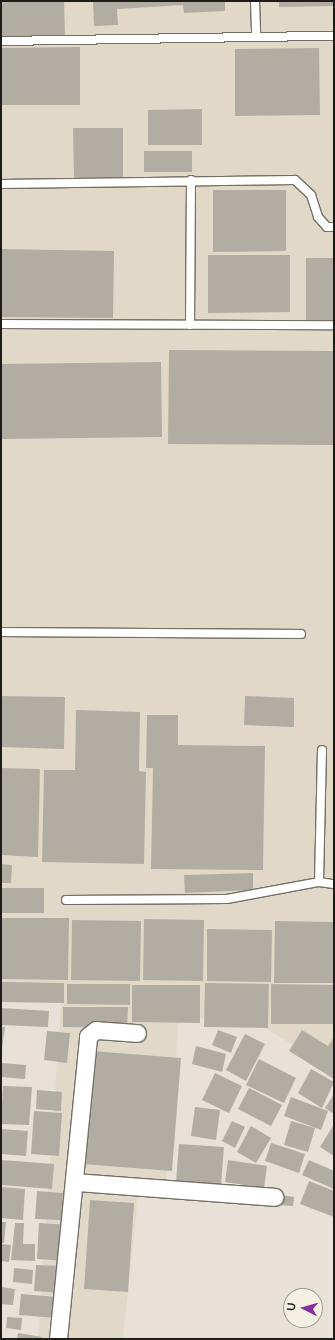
<!DOCTYPE html>
<html>
<head>
<meta charset="utf-8">
<style>
  body { margin:0 }
  #map { position:relative; width:335px; height:1340px; overflow:hidden; background:#e7e1d7; font-family:"Varela Round",sans-serif }
  div>[style] { position:absolute }
  .built>* { inset:0; background:#e2d8c7 }
  .building>* { inset:0; background:#b2ada3 }
  .roads { filter:drop-shadow(1px 0 #757067) drop-shadow(-1px 0 #757067) drop-shadow(0 1px #757067) drop-shadow(0 -1px #757067) }
  .lane>* { height:8px; margin:-4px; padding:0 4px; transform-origin:4px; border-radius:4px; background:#fff }
  .street>* { height:17px; margin:-8.5px; padding:0 8.5px; transform-origin:8.5px; border-radius:8.5px; background:#fff }
  span { translate:-50% -50%; white-space:nowrap; text-align:center; line-height:1.15; -webkit-text-stroke:4px #f5efe4; paint-order:stroke }
  .frame { position:absolute; inset:0; border:2px solid #1e1c19; pointer-events:none }
  .north { position:absolute; left:283px; top:1288px; width:40px; height:40px; box-sizing:border-box; background:#f5efe4; border:1px solid #9f9b93; border-radius:50%; rotate:276deg; font-size:11px; font-weight:700; line-height:16px; text-align:center; color:#1e1c19 }
  .north::after { content:''; display:block; margin:auto; width:14px; height:18px; background:#89309c; clip-path:polygon(50% 0,100% 100%,50% 72%,0 100%) }
</style>
</head>
<body>
<div id="map">
  <div class="built">
    <i style="clip-path:polygon(1px 1px,334px 1px,334px 1068px,259px 1025px,179px 1016px,166px 1187px,139px 1186px,123px 1339px,38px 1339px,62px 989px,1px 986px)"></i>
  </div>
  <div class="building">
    <i style="clip-path:polygon(1px 1px,64px 1px,65px 36px,1px 37px)"></i>
    <i style="clip-path:polygon(93px 1px,225px 1px,225px 11px,184px 13px,183px 5px,117px 9px,118px 25px,94px 26px)"></i>
    <i style="clip-path:polygon(279px 1px,334px 1px,334px 6px,279px 7px)"></i>
    <i style="clip-path:polygon(80px 47px,80px 105px,1px 105px,1px 48px)"></i>
    <i style="clip-path:polygon(319px 48px,320px 115px,235px 116px,235px 49px)"></i>
    <i style="clip-path:polygon(202px 109px,202px 145px,148px 145px,148px 110px)"></i>
    <i style="clip-path:polygon(73px 128px,123px 128px,123px 177px,74px 178px)"></i>
    <i style="clip-path:polygon(144px 151px,192px 151px,192px 172px,144px 172px)"></i>
    <i style="clip-path:polygon(213px 190px,286px 190px,286px 251px,213px 252px)"></i>
    <i style="clip-path:polygon(1px 249px,114px 251px,113px 318px,1px 317px)"></i>
    <i style="clip-path:polygon(208px 255px,290px 255px,290px 312px,208px 313px)"></i>
    <i style="clip-path:polygon(306px 258px,334px 258px,334px 322px,306px 322px)"></i>
    <i style="clip-path:polygon(169px 350px,334px 351px,334px 445px,168px 444px)"></i>
    <i style="clip-path:polygon(161px 362px,162px 437px,1px 439px,1px 364px)"></i>
    <i style="clip-path:polygon(1px 696px,65px 697px,64px 749px,1px 747px)"></i>
    <i style="clip-path:polygon(245px 696px,294px 698px,294px 727px,244px 725px)"></i>
    <i style="clip-path:polygon(76px 710px,140px 712px,139px 771px,146px 772px,144px 864px,42px 862px,44px 770px,75px 770px)"></i>
    <i style="clip-path:polygon(147px 715px,178px 715px,178px 745px,265px 746px,263px 870px,151px 869px,153px 768px,146px 768px)"></i>
    <i style="clip-path:polygon(1px 768px,40px 769px,38px 857px,1px 855px)"></i>
    <i style="clip-path:polygon(1px 864px,12px 865px,11px 883px,1px 883px)"></i>
    <i style="clip-path:polygon(253px 873px,253px 890px,185px 893px,184px 875px)"></i>
    <i style="clip-path:polygon(1px 888px,44px 888px,44px 913px,1px 913px)"></i>
    <i style="clip-path:polygon(1px 918px,69px 918px,68px 980px,1px 979px)"></i>
    <i style="clip-path:polygon(144px 919px,204px 920px,203px 981px,143px 980px)"></i>
    <i style="clip-path:polygon(72px 920px,141px 921px,140px 981px,71px 980px)"></i>
    <i style="clip-path:polygon(275px 921px,334px 922px,334px 983px,274px 983px)"></i>
    <i style="clip-path:polygon(207px 929px,272px 930px,271px 982px,207px 981px)"></i>
    <i style="clip-path:polygon(1px 982px,64px 983px,64px 1003px,1px 1002px)"></i>
    <i style="clip-path:polygon(205px 983px,269px 984px,268px 1028px,204px 1027px)"></i>
    <i style="clip-path:polygon(67px 984px,130px 984px,130px 1005px,67px 1004px)"></i>
    <i style="clip-path:polygon(271px 984px,334px 985px,334px 1024px,271px 1024px)"></i>
    <i style="clip-path:polygon(132px 985px,200px 985px,200px 1023px,132px 1022px)"></i>
    <i style="clip-path:polygon(63px 1007px,128px 1007px,127px 1028px,63px 1027px)"></i>
    <i style="clip-path:polygon(1px 1008px,49px 1011px,48px 1027px,1px 1025px)"></i>
    <i style="clip-path:polygon(1px 1027px,5px 1027px,2px 1049px,1px 1049px)"></i>
    <i style="clip-path:polygon(218px 1030px,237px 1037px,231px 1053px,212px 1045px)"></i>
    <i style="clip-path:polygon(302px 1030px,328px 1046px,334px 1037px,334px 1079px,289px 1051px)"></i>
    <i style="clip-path:polygon(47px 1031px,70px 1033px,67px 1063px,44px 1060px)"></i>
    <i style="clip-path:polygon(245px 1034px,265px 1044px,246px 1081px,226px 1070px)"></i>
    <i style="clip-path:polygon(196px 1046px,226px 1054px,222px 1072px,192px 1064px)"></i>
    <i style="clip-path:polygon(92px 1051px,181px 1058px,172px 1171px,82px 1164px)"></i>
    <i style="clip-path:polygon(259px 1059px,296px 1078px,284px 1103px,246px 1085px)"></i>
    <i style="clip-path:polygon(1px 1063px,26px 1065px,25px 1079px,1px 1077px)"></i>
    <i style="clip-path:polygon(311px 1069px,334px 1082px,322px 1108px,298px 1093px)"></i>
    <i style="clip-path:polygon(215px 1073px,242px 1086px,229px 1113px,202px 1100px)"></i>
    <i style="clip-path:polygon(3px 1086px,32px 1087px,29px 1125px,1px 1124px)"></i>
    <i style="clip-path:polygon(249px 1088px,282px 1105px,271px 1126px,238px 1109px)"></i>
    <i style="clip-path:polygon(37px 1090px,62px 1092px,61px 1111px,36px 1109px)"></i>
    <i style="clip-path:polygon(334px 1094px,334px 1114px,325px 1108px)"></i>
    <i style="clip-path:polygon(291px 1097px,328px 1111px,321px 1130px,284px 1116px)"></i>
    <i style="clip-path:polygon(195px 1107px,220px 1110px,216px 1140px,191px 1136px)"></i>
    <i style="clip-path:polygon(34px 1111px,62px 1113px,59px 1156px,31px 1154px)"></i>
    <i style="clip-path:polygon(232px 1121px,245px 1127px,235px 1148px,222px 1141px)"></i>
    <i style="clip-path:polygon(291px 1121px,315px 1128px,308px 1152px,284px 1145px)"></i>
    <i style="clip-path:polygon(334px 1124px,334px 1156px,320px 1147px)"></i>
    <i style="clip-path:polygon(251px 1126px,271px 1138px,256px 1163px,237px 1152px)"></i>
    <i style="clip-path:polygon(1px 1129px,28px 1131px,26px 1156px,1px 1154px)"></i>
    <i style="clip-path:polygon(271px 1143px,305px 1154px,299px 1173px,265px 1161px)"></i>
    <i style="clip-path:polygon(179px 1144px,224px 1147px,221px 1185px,176px 1182px)"></i>
    <i style="clip-path:polygon(1px 1160px,54px 1164px,52px 1189px,1px 1185px)"></i>
    <i style="clip-path:polygon(228px 1160px,267px 1166px,264px 1188px,225px 1182px)"></i>
    <i style="clip-path:polygon(309px 1160px,334px 1171px,334px 1189px,302px 1175px)"></i>
    <i style="clip-path:polygon(309px 1181px,334px 1191px,334px 1217px,300px 1204px)"></i>
    <i style="clip-path:polygon(1px 1187px,25px 1189px,23px 1220px,1px 1218px)"></i>
    <i style="clip-path:polygon(37px 1191px,63px 1193px,61px 1220px,35px 1219px)"></i>
    <i style="clip-path:polygon(280px 1195px,294px 1197px,293px 1206px,279px 1205px)"></i>
    <i style="clip-path:polygon(90px 1200px,134px 1203px,128px 1292px,84px 1289px)"></i>
    <i style="clip-path:polygon(1px 1222px,6px 1222px,4px 1243px,1px 1243px)"></i>
    <i style="clip-path:polygon(15px 1223px,24px 1223px,23px 1244px,35px 1244px,35px 1261px,11px 1260px)"></i>
    <i style="clip-path:polygon(39px 1223px,69px 1225px,67px 1261px,37px 1259px)"></i>
    <i style="clip-path:polygon(1px 1244px,11px 1245px,9px 1262px,1px 1261px)"></i>
    <i style="clip-path:polygon(36px 1265px,64px 1266px,62px 1293px,34px 1291px)"></i>
    <i style="clip-path:polygon(14px 1268px,33px 1270px,32px 1284px,13px 1282px)"></i>
    <i style="clip-path:polygon(1px 1287px,15px 1289px,13px 1305px,1px 1304px)"></i>
    <i style="clip-path:polygon(21px 1294px,58px 1297px,57px 1318px,19px 1315px)"></i>
    <i style="clip-path:polygon(7px 1317px,22px 1318px,21px 1330px,6px 1328px)"></i>
    <i style="clip-path:polygon(18px 1333px,42px 1337px,42px 1339px,17px 1339px)"></i>
  </div>
  <div class="roads">
    <div class="lane">
      <i style="left:255px;top:1px;width:36px;rotate:88deg"></i>
      <i style="left:1px;top:41px;width:333px;rotate:-0.9deg"></i>
      <i style="left:1px;top:184px;width:294px;rotate:-0.8deg"></i>
      <i style="left:295px;top:180px;width:22px;rotate:43deg"></i>
      <i style="left:311px;top:195px;width:23px;rotate:72deg"></i>
      <i style="left:318px;top:217px;width:13px;rotate:48deg"></i>
      <i style="left:327px;top:227px;width:7px"></i>
      <i style="left:1px;top:324px;width:333px;rotate:0.2deg"></i>
      <i style="left:190px;top:325px;width:145px;rotate:-89.6deg"></i>
      <i style="left:1px;top:632px;width:300px;rotate:0.4deg"></i>
      <i style="left:319px;top:882px;width:15px;rotate:8deg"></i>
      <i style="left:66px;top:900px;width:161px;rotate:-0.4deg"></i>
      <i style="left:227px;top:899px;width:94px;rotate:-10.5deg"></i>
      <i style="left:319px;top:882px;width:132px;rotate:-88.7deg"></i>
    </div>
    <div class="street">
      <i style="left:76px;top:1182px;width:199px;rotate:4.3deg"></i>
      <i style="left:58px;top:1339px;width:304px;rotate:-84.3deg"></i>
      <i style="left:88px;top:1036px;width:10px;rotate:-37deg"></i>
      <i style="left:96px;top:1030px;width:41px;rotate:4.2deg"></i>
    </div>
  </div>
  <div class="frame"></div>
  <div class="north">U</div>
</div>
</body>
</html>
